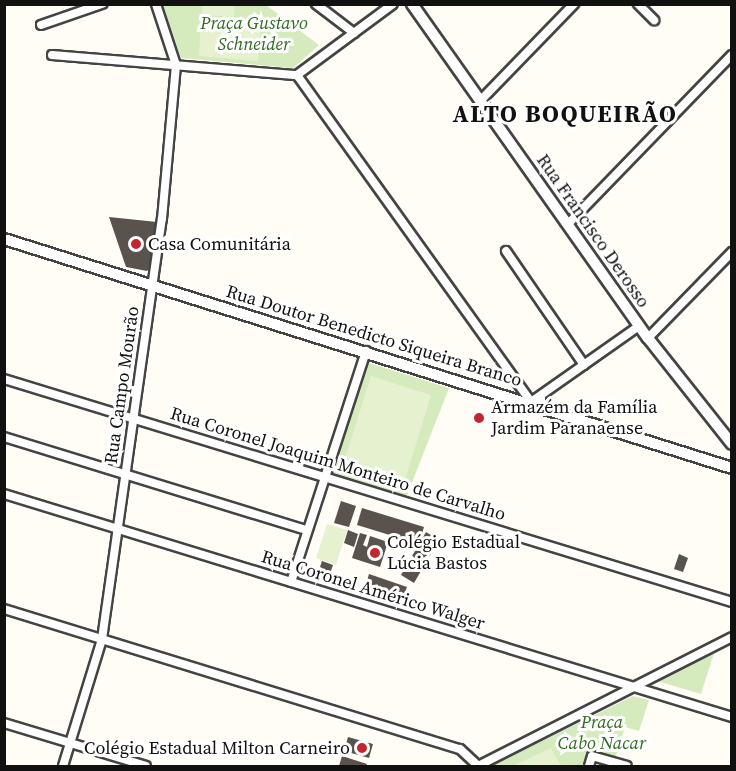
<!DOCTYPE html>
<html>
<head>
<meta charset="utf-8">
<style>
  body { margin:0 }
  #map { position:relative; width:736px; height:771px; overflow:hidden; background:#fffdf5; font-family:"Source Serif 4",serif }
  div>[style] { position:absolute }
  .green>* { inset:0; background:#d5ebbd }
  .pitch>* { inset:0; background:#e6f2cf }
  .building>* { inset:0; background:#5a524d }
  .roads { filter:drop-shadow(2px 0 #444) drop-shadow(-2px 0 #444) drop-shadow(0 2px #444) drop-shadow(0 -2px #444) }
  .minor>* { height:8px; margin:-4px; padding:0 4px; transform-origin:4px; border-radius:4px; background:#fff }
  .tertiary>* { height:10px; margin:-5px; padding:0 5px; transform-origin:5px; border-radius:5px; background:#fff }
  .dots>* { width:16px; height:16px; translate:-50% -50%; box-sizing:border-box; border:3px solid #fff; border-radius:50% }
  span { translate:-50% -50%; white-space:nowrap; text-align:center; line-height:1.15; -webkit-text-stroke:6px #fff; paint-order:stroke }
  .park-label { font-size:18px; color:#2f6b1f; font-style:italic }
  .street-label { font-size:18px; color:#111 }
  .poi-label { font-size:18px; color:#111 }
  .left { translate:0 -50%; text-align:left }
  .right { translate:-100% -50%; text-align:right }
  .district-label { font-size:24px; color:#111; font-weight:700; letter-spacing:1.5px }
  .frame { position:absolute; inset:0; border:6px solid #111; pointer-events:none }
</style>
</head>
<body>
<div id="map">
  <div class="green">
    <i style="clip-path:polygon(163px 5px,266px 5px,319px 45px,293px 68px,181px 58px)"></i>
    <i style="clip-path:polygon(369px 363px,449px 388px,406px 498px,331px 475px)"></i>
    <i style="clip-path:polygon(714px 653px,701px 694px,657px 681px)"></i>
    <i style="clip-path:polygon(633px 696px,649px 700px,639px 731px,625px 727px,615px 759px,589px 751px,584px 766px,492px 766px)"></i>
  </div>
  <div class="pitch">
    <i style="clip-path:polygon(202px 5px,234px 5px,234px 17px,202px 15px)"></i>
    <i style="clip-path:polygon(201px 20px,261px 24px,258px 61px,199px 56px)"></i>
    <i style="clip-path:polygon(371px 376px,431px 395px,403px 487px,342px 468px)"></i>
    <i style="clip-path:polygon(327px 524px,347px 530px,336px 565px,316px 558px)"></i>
    <i style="clip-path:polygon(551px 748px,561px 766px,513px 766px)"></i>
  </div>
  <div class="building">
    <i style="clip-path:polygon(109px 217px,157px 222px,152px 266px,147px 271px,126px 267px)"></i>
    <i style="clip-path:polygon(341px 501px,356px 506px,349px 527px,334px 523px)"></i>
    <i style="clip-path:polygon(362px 508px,424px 527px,419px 544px,357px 525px)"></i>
    <i style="clip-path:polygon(348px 530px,358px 534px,354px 547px,344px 543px)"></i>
    <i style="clip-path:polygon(426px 532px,439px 540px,414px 583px,401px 575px)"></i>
    <i style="clip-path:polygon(360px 533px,367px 535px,363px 545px,367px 547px,370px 536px,388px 542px,380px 567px,352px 558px)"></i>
    <i style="clip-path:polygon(679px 554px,688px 558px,683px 572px,674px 569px)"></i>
    <i style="clip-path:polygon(322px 561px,333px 565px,329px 576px,318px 573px)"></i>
    <i style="clip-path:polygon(369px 574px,407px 587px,402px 600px,365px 587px)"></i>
    <i style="clip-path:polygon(348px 737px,373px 744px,369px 758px,344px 751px)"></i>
    <i style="clip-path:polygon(342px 756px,367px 764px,366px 766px,339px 766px)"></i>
  </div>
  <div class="roads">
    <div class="minor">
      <i style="left:316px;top:4px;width:48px;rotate:37.3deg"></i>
      <i style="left:638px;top:4px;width:23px;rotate:45deg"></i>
      <i style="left:41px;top:25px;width:65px;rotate:-19deg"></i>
      <i style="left:52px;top:55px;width:246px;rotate:4.7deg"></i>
      <i style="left:297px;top:75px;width:119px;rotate:-36.5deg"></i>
      <i style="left:297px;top:75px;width:402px;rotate:54.4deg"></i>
      <i style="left:531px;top:402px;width:132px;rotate:-35.1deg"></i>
      <i style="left:481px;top:100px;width:134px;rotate:-45.9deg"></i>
      <i style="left:568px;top:224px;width:235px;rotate:-45.9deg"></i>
      <i style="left:506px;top:251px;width:138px;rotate:55.6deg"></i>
      <i style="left:648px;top:338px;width:120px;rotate:-45.7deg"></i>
      <i style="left:4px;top:379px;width:761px;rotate:17.03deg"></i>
      <i style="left:4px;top:437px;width:317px;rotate:17.1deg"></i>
      <i style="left:4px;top:494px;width:761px;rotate:17.03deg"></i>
      <i style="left:291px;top:582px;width:243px;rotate:-72deg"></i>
      <i style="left:4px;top:609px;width:477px;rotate:17.1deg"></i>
      <i style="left:460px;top:749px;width:25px;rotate:43deg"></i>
      <i style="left:4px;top:723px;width:148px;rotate:16.8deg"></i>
      <i style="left:63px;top:766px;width:133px;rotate:-72.9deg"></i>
      <i style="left:102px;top:639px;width:424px;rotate:-81.9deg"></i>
      <i style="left:162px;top:219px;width:155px;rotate:-84.8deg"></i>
      <i style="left:176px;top:65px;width:64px;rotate:-108.2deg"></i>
      <i style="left:478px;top:766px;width:285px;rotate:-26.9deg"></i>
      <i style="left:589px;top:766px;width:10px;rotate:-73deg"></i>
      <i style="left:592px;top:756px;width:36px;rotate:16deg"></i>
    </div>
    <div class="tertiary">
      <i style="left:412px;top:4px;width:409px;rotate:54.8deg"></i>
      <i style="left:648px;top:338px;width:135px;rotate:51.6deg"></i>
      <i style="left:4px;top:239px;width:763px;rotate:17.46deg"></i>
    </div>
  </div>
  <div class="dots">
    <i style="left:136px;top:244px;background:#c4262e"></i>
    <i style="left:479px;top:418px;background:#c4262e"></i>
    <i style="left:375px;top:553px;background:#c4262e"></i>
    <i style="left:362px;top:748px;background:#c4262e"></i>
  </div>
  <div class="park-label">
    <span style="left:254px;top:34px">Praça Gustavo<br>Schneider</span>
    <span style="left:602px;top:733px">Praça<br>Cabo Nacar</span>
  </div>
  <div class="street-label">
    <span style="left:593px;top:231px;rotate:55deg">Rua Francisco Derosso</span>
    <span style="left:374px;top:336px;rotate:17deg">Rua Doutor Benedicto Siqueira Branco</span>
    <span style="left:122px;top:385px;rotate:-82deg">Rua Campo Mourão</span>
    <span style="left:338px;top:464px;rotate:17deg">Rua Coronel Joaquim Monteiro de Carvalho</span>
    <span style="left:373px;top:590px;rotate:17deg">Rua Coronel Américo Walger</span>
  </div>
  <div class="poi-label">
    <span class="left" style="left:148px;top:244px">Casa Comunitária</span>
    <span class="left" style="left:491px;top:418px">Armazém da Família<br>Jardim Paranaense</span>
    <span class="left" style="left:387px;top:553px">Colégio Estadual<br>Lúcia Bastos</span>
    <span class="right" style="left:350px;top:748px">Colégio Estadual Milton Carneiro</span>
  </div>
  <div class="district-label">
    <span style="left:565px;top:114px">ALTO BOQUEIRÃO</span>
  </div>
  <div class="frame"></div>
</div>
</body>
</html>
